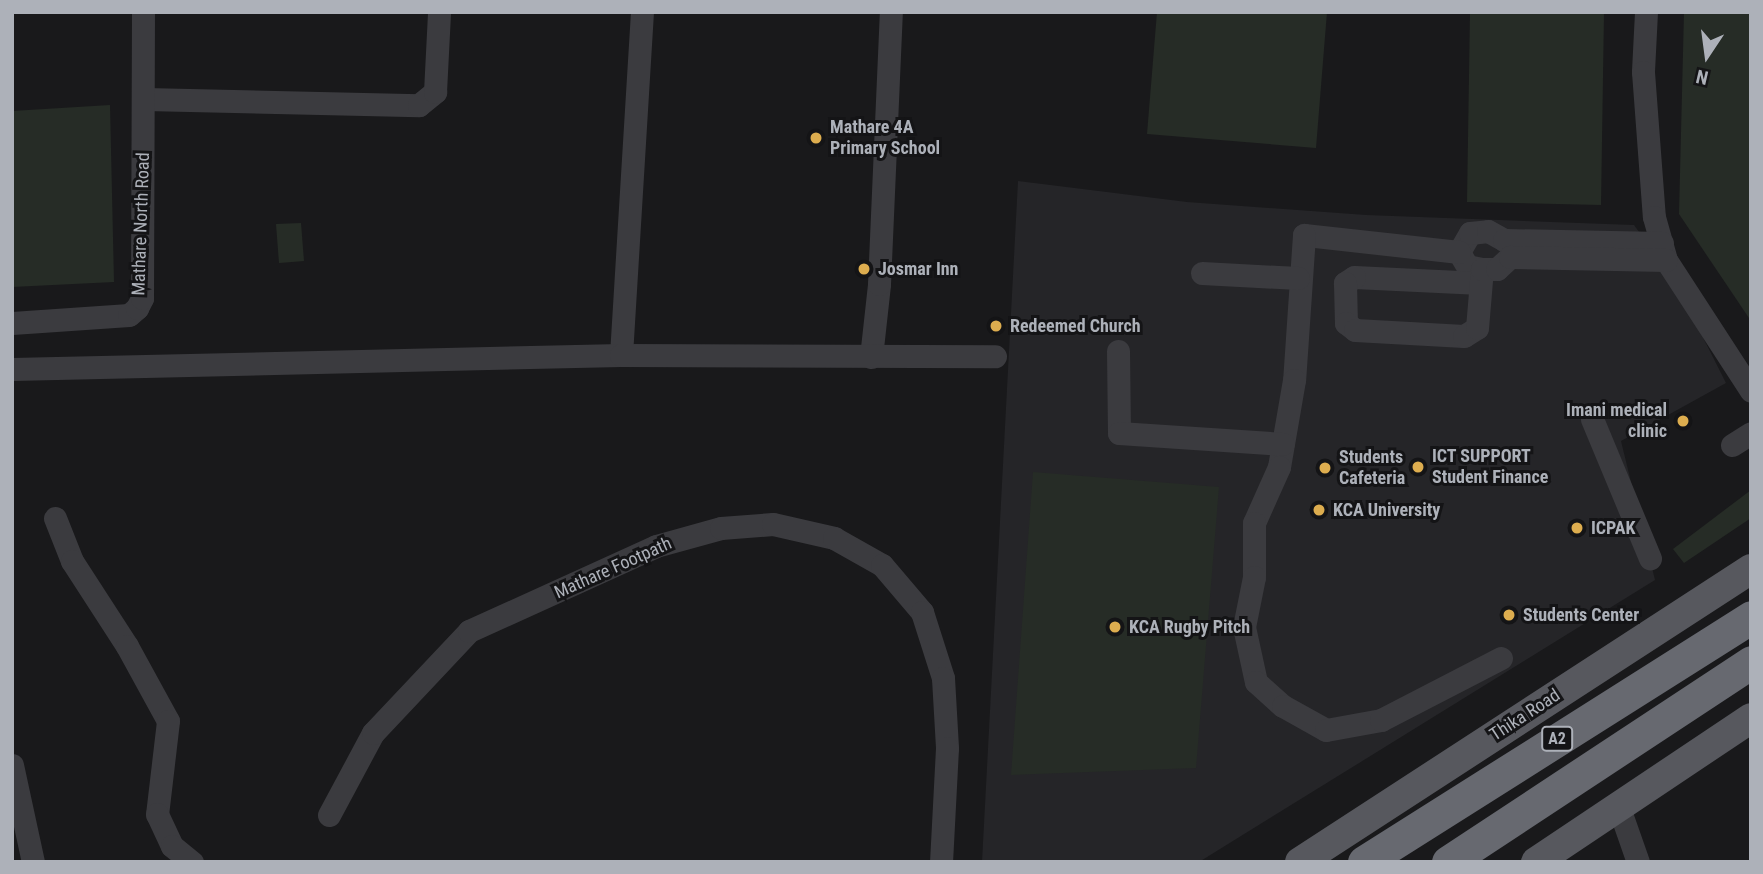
<!DOCTYPE html>
<html>
<head>
<meta charset="utf-8">
<style>
  body { margin:0 }
  #map { position:relative; width:1763px; height:874px; overflow:hidden; background:#19191b; font-family:"Roboto Condensed",sans-serif }
  div>[style] { position:absolute }
  .built>* { inset:0; background:#252528 }
  .green>* { inset:0; background:#262c26 }
  .minor>* { height:23px; margin:-11.5px; padding:0 11.5px; transform-origin:11.5px; border-radius:11.5px; background:#3b3b3f }
  .major>* { height:30px; margin:-15px; padding:0 15px; transform-origin:15px; border-radius:15px; background:#57585e }
  .highway>* { height:33px; margin:-16.5px; padding:0 16.5px; transform-origin:16.5px; border-radius:16.5px; background:#676970 }
  .dots>* { width:19px; height:19px; translate:-50% -50%; box-sizing:border-box; border:4px solid #141416; border-radius:50% }
  span { translate:-50% -50%; white-space:nowrap; text-align:center; line-height:1.15; -webkit-text-stroke:6px #141416; paint-order:stroke }
  .shield-label span { padding:2px 5px; background:#141416; border:2px solid; border-radius:5px; -webkit-text-stroke-width:0 }
  .shield-label { font-size:16px; color:#adb1b9; font-weight:700 }
  .poi-label { font-size:18px; color:#adb1b9; font-weight:700 }
  .left { translate:0 -50%; text-align:left }
  .right { translate:-100% -50%; text-align:right }
  .street-label { font-size:18px; color:#adb1b9 }
  .frame { position:absolute; inset:0; border:14px solid #adb1b9; pointer-events:none }
  .north { position:absolute; left:1672px; top:21px; width:70px; height:70px; -webkit-text-stroke:5px #141416; paint-order:stroke; rotate:193deg; font-size:19px; font-weight:700; line-height:28px; text-align:center; color:#adb1b9 }
  .north::after { content:''; display:block; margin:auto; width:24px; height:32px; background:#adb1b9; clip-path:polygon(50% 0,100% 100%,50% 72%,0 100%) }
</style>
</head>
<body>
<div id="map">
  <div class="built">
    <i style="clip-path:polygon(1018px 181px,1187px 202px,1366px 215px,1634px 225px,1674px 280px,1726px 383px,1621px 441px,1655px 580px,1199px 862px,982px 862px)"></i>
  </div>
  <div class="green">
    <i style="clip-path:polygon(1157px 12px,1327px 12px,1316px 148px,1147px 134px)"></i>
    <i style="clip-path:polygon(1470px 12px,1604px 12px,1601px 205px,1467px 202px)"></i>
    <i style="clip-path:polygon(1684px 12px,1751px 12px,1751px 321px,1679px 214px)"></i>
    <i style="clip-path:polygon(110px 105px,114px 282px,12px 287px,12px 111px)"></i>
    <i style="clip-path:polygon(301px 223px,304px 261px,279px 263px,276px 224px)"></i>
    <i style="clip-path:polygon(1033px 472px,1219px 487px,1196px 768px,1011px 775px)"></i>
    <i style="clip-path:polygon(1751px 490px,1751px 518px,1684px 563px,1673px 549px)"></i>
  </div>
  <div class="minor">
    <i style="left:1646px;top:12px;width:60px;rotate:92.9deg"></i>
    <i style="left:1643px;top:72px;width:145px;rotate:85.7deg"></i>
    <i style="left:1654px;top:217px;width:45px;rotate:74.4deg"></i>
    <i style="left:1666px;top:260px;width:156px;rotate:57deg"></i>
    <i style="left:145px;top:99px;width:274px;rotate:1.3deg"></i>
    <i style="left:419px;top:105px;width:21px;rotate:-39deg"></i>
    <i style="left:435px;top:92px;width:80px;rotate:-87.1deg"></i>
    <i style="left:1459px;top:252px;width:22px;rotate:-60deg"></i>
    <i style="left:1470px;top:233px;width:18px;rotate:-6deg"></i>
    <i style="left:1488px;top:231px;width:18px;rotate:29deg"></i>
    <i style="left:1504px;top:240px;width:158px;rotate:1.1deg"></i>
    <i style="left:1482px;top:269px;width:15px;rotate:-169deg"></i>
    <i style="left:1467px;top:266px;width:16px;rotate:-120deg"></i>
    <i style="left:1459px;top:252px;width:156px;rotate:-173.7deg"></i>
    <i style="left:1304px;top:235px;width:145px;rotate:93.9deg"></i>
    <i style="left:1294px;top:380px;width:88px;rotate:99.8deg"></i>
    <i style="left:1279px;top:467px;width:61px;rotate:114.1deg"></i>
    <i style="left:1254px;top:523px;width:54px;rotate:90deg"></i>
    <i style="left:1254px;top:577px;width:51px;rotate:101.3deg"></i>
    <i style="left:1244px;top:627px;width:56px;rotate:77.7deg"></i>
    <i style="left:1256px;top:682px;width:36px;rotate:42deg"></i>
    <i style="left:1283px;top:706px;width:49px;rotate:29.2deg"></i>
    <i style="left:1326px;top:730px;width:56px;rotate:-10.3deg"></i>
    <i style="left:1381px;top:720px;width:135px;rotate:-27.3deg"></i>
    <i style="left:1202px;top:273px;width:96px;rotate:3deg"></i>
    <i style="left:1480px;top:283px;width:126px;rotate:-177.3deg"></i>
    <i style="left:1354px;top:277px;width:11px;rotate:146deg"></i>
    <i style="left:1345px;top:283px;width:40px;rotate:88.6deg"></i>
    <i style="left:1346px;top:323px;width:11px;rotate:38deg"></i>
    <i style="left:1355px;top:330px;width:109px;rotate:3.2deg"></i>
    <i style="left:1464px;top:336px;width:15px;rotate:-32deg"></i>
    <i style="left:1477px;top:328px;width:59px;rotate:-85.2deg"></i>
    <i style="left:1482px;top:269px;width:15px"></i>
    <i style="left:1497px;top:269px;width:18px;rotate:-43deg"></i>
    <i style="left:1510px;top:257px;width:156px;rotate:1.1deg"></i>
    <i style="left:12px;top:323px;width:117px;rotate:-3.9deg"></i>
    <i style="left:129px;top:315px;width:11px;rotate:-41deg"></i>
    <i style="left:137px;top:308px;width:11px;rotate:-63deg"></i>
    <i style="left:142px;top:298px;width:286px;rotate:-89.8deg"></i>
    <i style="left:1118px;top:351px;width:82px;rotate:89.3deg"></i>
    <i style="left:1119px;top:433px;width:164px;rotate:3.8deg"></i>
    <i style="left:621px;top:355px;width:344px;rotate:-86.5deg"></i>
    <i style="left:871px;top:357px;width:73px;rotate:-83.7deg"></i>
    <i style="left:879px;top:284px;width:272px;rotate:-87.5deg"></i>
    <i style="left:12px;top:369px;width:609px;rotate:-1.32deg"></i>
    <i style="left:621px;top:355px;width:374px;rotate:0.2deg"></i>
    <i style="left:1592px;top:419px;width:151px;rotate:67.4deg"></i>
    <i style="left:1732px;top:445px;width:22px;rotate:-32deg"></i>
    <i style="left:55px;top:518px;width:46px;rotate:68.4deg"></i>
    <i style="left:72px;top:561px;width:101px;rotate:57.1deg"></i>
    <i style="left:127px;top:646px;width:85px;rotate:61.3deg"></i>
    <i style="left:168px;top:721px;width:94px;rotate:96.7deg"></i>
    <i style="left:157px;top:814px;width:35px;rotate:65deg"></i>
    <i style="left:172px;top:846px;width:26px;rotate:39deg"></i>
    <i style="left:12px;top:765px;width:99px;rotate:77.8deg"></i>
    <i style="left:1618px;top:805px;width:60px;rotate:70.7deg"></i>
    <i style="left:329px;top:815px;width:93px;rotate:-61.8deg"></i>
    <i style="left:373px;top:733px;width:140px;rotate:-46.7deg"></i>
    <i style="left:469px;top:631px;width:205px;rotate:-24.4deg"></i>
    <i style="left:656px;top:546px;width:67px;rotate:-15.5deg"></i>
    <i style="left:721px;top:528px;width:52px;rotate:-4.4deg"></i>
    <i style="left:773px;top:524px;width:63px;rotate:12.9deg"></i>
    <i style="left:834px;top:538px;width:55px;rotate:29.4deg"></i>
    <i style="left:882px;top:565px;width:62px;rotate:49.6deg"></i>
    <i style="left:922px;top:612px;width:69px;rotate:72.3deg"></i>
    <i style="left:943px;top:678px;width:70px;rotate:86.7deg"></i>
    <i style="left:947px;top:748px;width:114px;rotate:93deg"></i>
  </div>
  <div class="major">
    <i style="left:1300px;top:862px;width:538px;rotate:-33.01deg"></i>
    <i style="left:1536px;top:862px;width:259px;rotate:-33.8deg"></i>
  </div>
  <div class="highway">
    <i style="left:1364px;top:862px;width:458px;rotate:-32.3deg"></i>
    <i style="left:1448px;top:862px;width:363px;rotate:-33.4deg"></i>
  </div>
  <div class="dots">
    <i style="left:816px;top:138px;background:#ddad4f"></i>
    <i style="left:864px;top:269px;background:#ddad4f"></i>
    <i style="left:996px;top:326px;background:#ddad4f"></i>
    <i style="left:1683px;top:421px;background:#ddad4f"></i>
    <i style="left:1418px;top:467px;background:#ddad4f"></i>
    <i style="left:1325px;top:468px;background:#ddad4f"></i>
    <i style="left:1319px;top:510px;background:#ddad4f"></i>
    <i style="left:1577px;top:528px;background:#ddad4f"></i>
    <i style="left:1509px;top:615px;background:#ddad4f"></i>
    <i style="left:1115px;top:627px;background:#ddad4f"></i>
  </div>
  <div class="shield-label">
    <span style="left:1557px;top:739px">A2</span>
  </div>
  <div class="poi-label">
    <span class="left" style="left:830px;top:138px">Mathare 4A<br>Primary School</span>
    <span class="left" style="left:878px;top:269px">Josmar Inn</span>
    <span class="left" style="left:1010px;top:326px">Redeemed Church</span>
    <span class="right" style="left:1667px;top:421px">Imani medical<br>clinic</span>
    <span class="left" style="left:1432px;top:467px">ICT SUPPORT<br>Student Finance</span>
    <span class="left" style="left:1339px;top:468px">Students<br>Cafeteria</span>
    <span class="left" style="left:1333px;top:510px">KCA University</span>
    <span class="left" style="left:1591px;top:528px">ICPAK</span>
    <span class="left" style="left:1523px;top:615px">Students Center</span>
    <span class="left" style="left:1129px;top:627px">KCA Rugby Pitch</span>
  </div>
  <div class="street-label">
    <span style="left:141px;top:224px;rotate:-88deg">Mathare North Road</span>
    <span style="left:613px;top:568px;rotate:-24deg">Mathare Footpath</span>
    <span style="left:1525px;top:715px;rotate:-33deg">Thika Road</span>
  </div>
  <div class="frame"></div>
  <div class="north">N</div>
</div>
</body>
</html>
